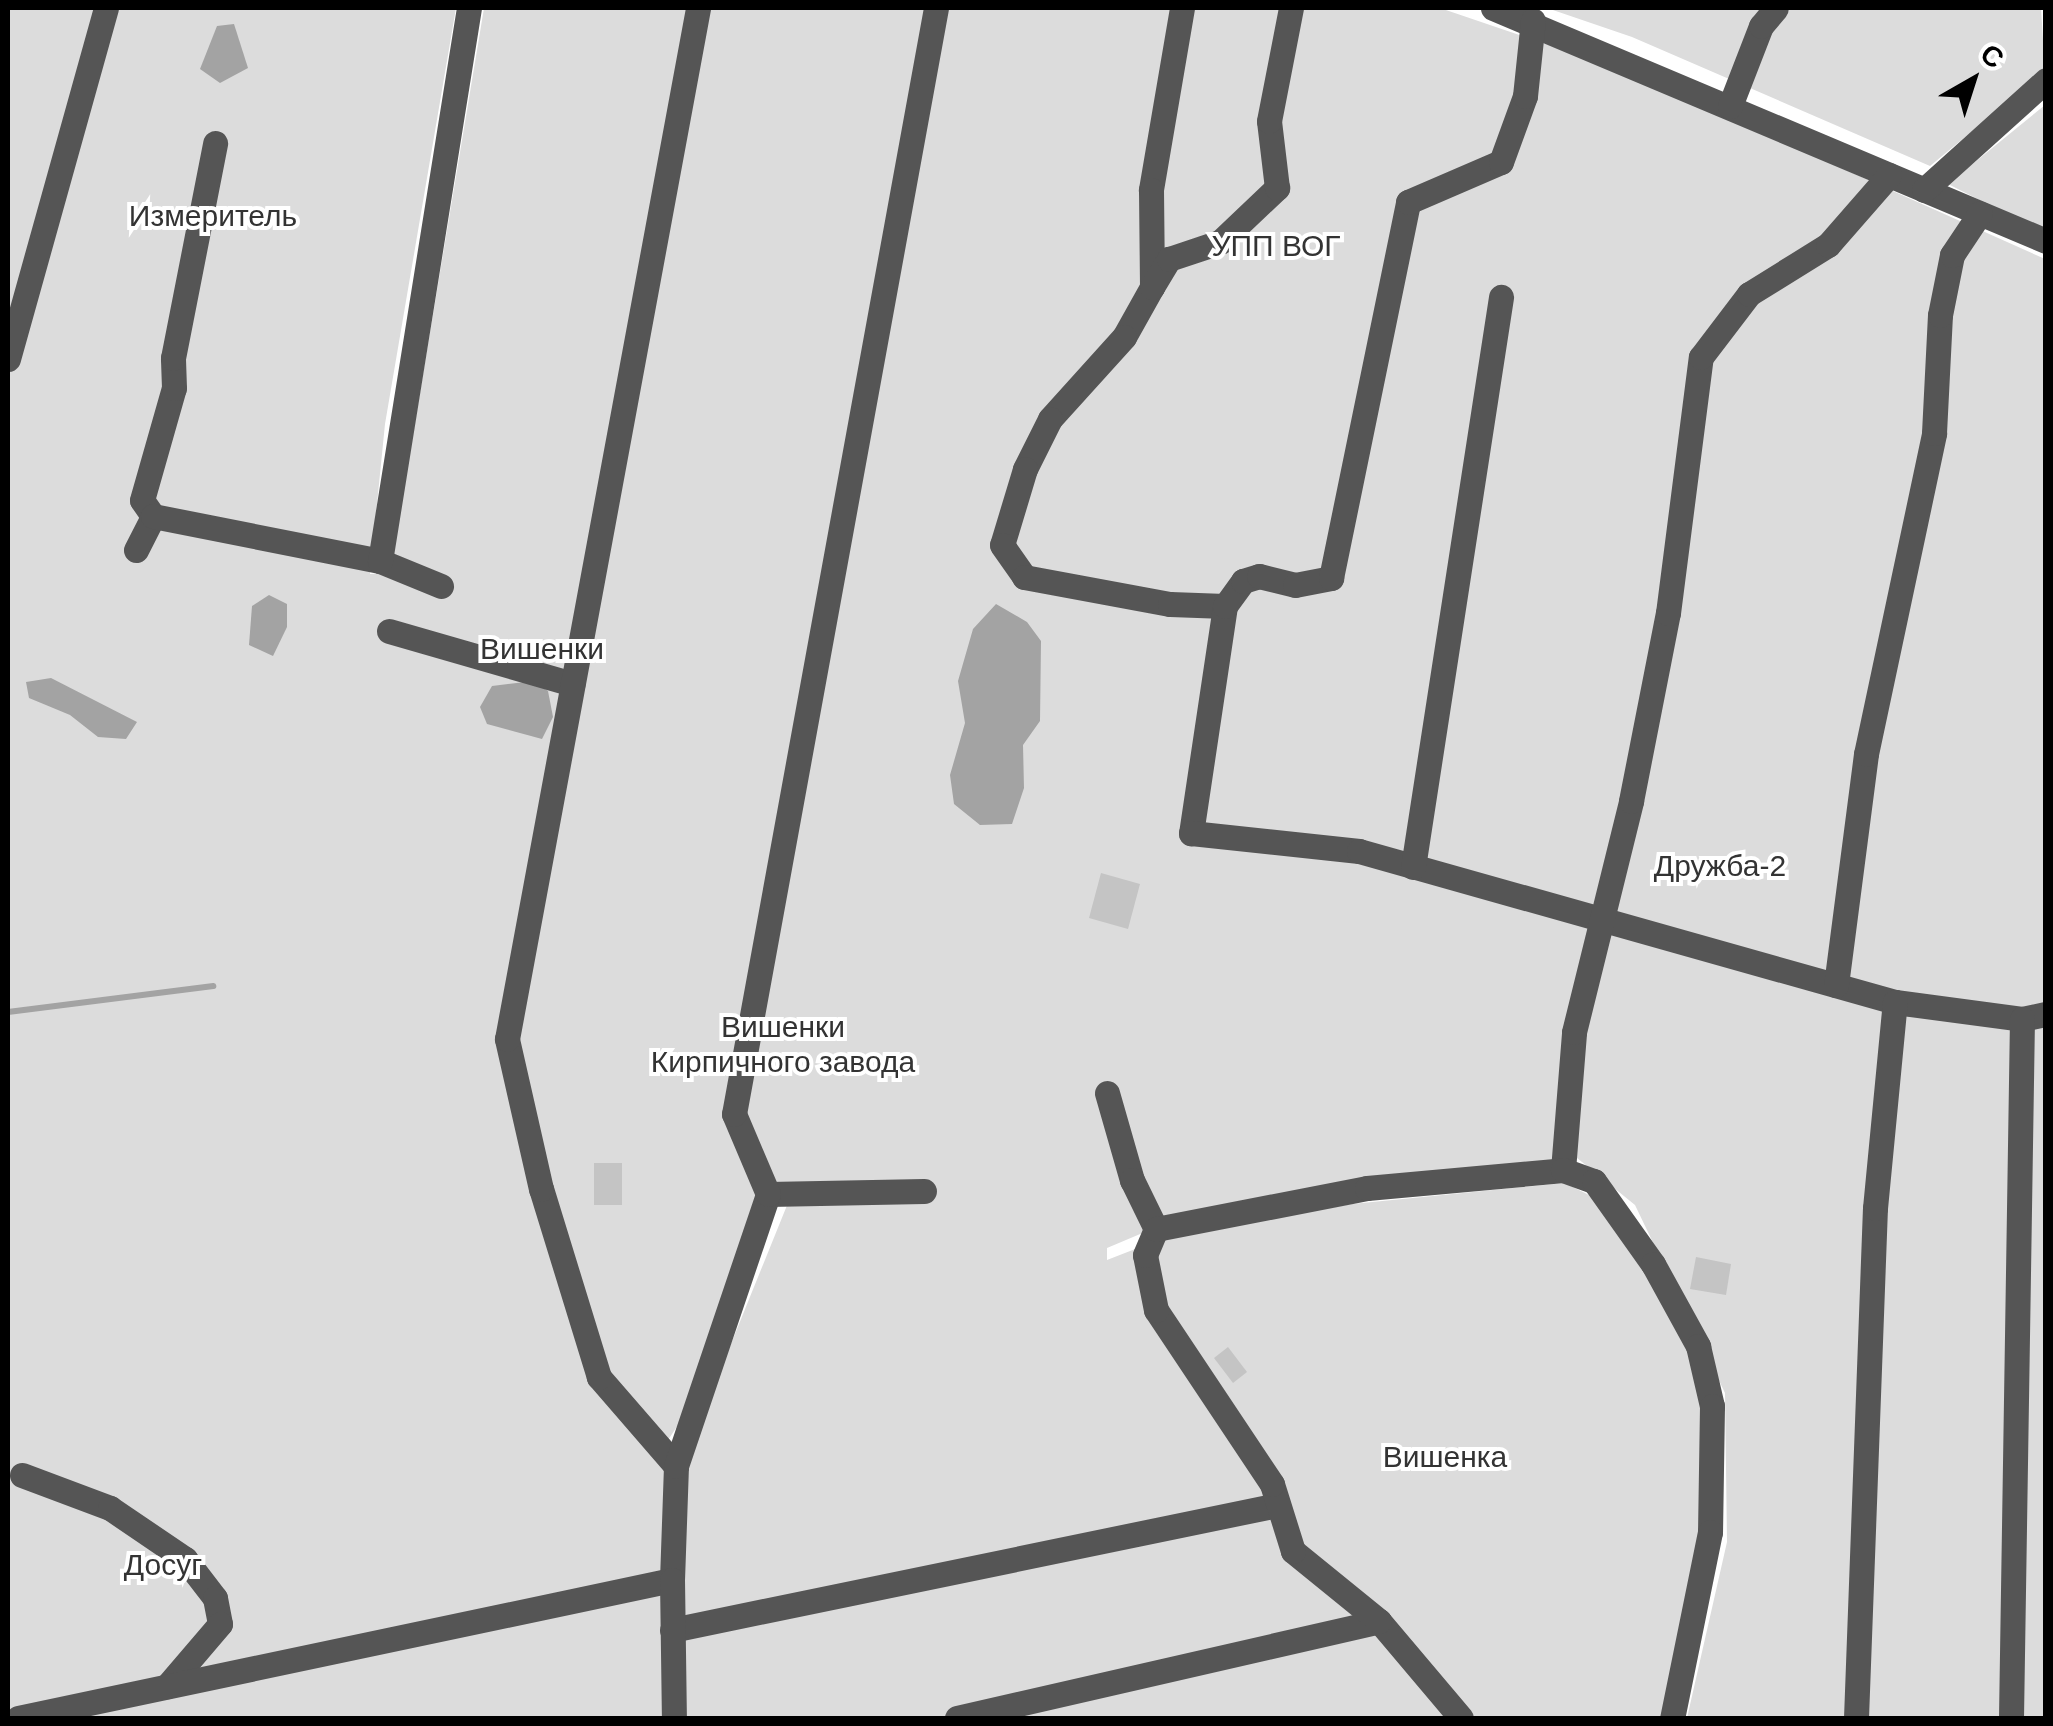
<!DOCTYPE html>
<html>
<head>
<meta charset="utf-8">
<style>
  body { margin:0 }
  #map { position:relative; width:2053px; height:1726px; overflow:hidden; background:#fff; font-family:Arial,sans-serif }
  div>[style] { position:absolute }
  .green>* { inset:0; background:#dcdcdc }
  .water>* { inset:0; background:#a3a3a3 }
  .stream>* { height:6px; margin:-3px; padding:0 3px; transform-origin:3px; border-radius:3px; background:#a3a3a3 }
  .building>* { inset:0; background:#c4c4c4 }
  .minor>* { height:25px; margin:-12.5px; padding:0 12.5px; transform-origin:12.5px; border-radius:12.5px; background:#555 }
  span { translate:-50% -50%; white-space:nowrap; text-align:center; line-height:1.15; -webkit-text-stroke:8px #fff; paint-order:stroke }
  .park-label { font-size:30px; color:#333 }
  .frame { position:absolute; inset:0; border:10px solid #000; pointer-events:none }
  .north { position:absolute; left:1923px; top:30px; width:100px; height:100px; -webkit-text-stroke:8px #fff; paint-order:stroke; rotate:39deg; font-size:28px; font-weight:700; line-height:40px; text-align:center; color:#000 }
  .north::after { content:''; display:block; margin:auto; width:35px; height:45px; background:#000; clip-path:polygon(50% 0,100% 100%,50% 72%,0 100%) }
</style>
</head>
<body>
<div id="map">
  <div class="green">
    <i style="clip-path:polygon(8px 8px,456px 8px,385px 424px,370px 574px,390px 573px,484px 8px,1440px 8px,1617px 68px,2045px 259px,2045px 1718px,1687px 1718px,1727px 1542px,1725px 1393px,1635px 1205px,1577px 1158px,1171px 1221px,1107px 1248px,1107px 1260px,1166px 1237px,1352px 1204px,1565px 1183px,1593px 1197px,1631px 1234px,1706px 1390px,1705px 1541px,1669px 1718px,684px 1718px,684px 1460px,794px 1188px,760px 1189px,684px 1416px,666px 1443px,663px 1718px,8px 1718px)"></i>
    <i style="clip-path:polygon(1547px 8px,2041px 8px,2045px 71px,1930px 166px,1632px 37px)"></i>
    <i style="clip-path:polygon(2045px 105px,2045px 233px,1948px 184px)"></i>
  </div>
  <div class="water">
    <i style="clip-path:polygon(234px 24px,248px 68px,220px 83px,200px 69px,217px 26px)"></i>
    <i style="clip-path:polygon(269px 595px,287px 604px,287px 627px,273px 656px,249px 645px,252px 606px)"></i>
    <i style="clip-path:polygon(996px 604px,1027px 622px,1041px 641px,1040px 721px,1023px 745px,1024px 788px,1012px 824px,980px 825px,954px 804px,950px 775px,965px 723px,958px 681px,973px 629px)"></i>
    <i style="clip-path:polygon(51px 678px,137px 722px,126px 739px,98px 737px,70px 715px,29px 698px,26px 682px)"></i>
    <i style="clip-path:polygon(534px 681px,548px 691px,553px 717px,542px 739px,487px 724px,480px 707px,492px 686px)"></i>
  </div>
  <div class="stream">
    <i style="left:8px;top:1012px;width:207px;rotate:-7.2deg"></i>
  </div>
  <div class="building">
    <i style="clip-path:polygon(1101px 873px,1140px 884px,1128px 929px,1089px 918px)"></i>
    <i style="clip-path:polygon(594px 1163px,622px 1163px,622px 1205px,594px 1205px)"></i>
    <i style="clip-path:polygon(1696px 1257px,1731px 1264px,1726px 1295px,1690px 1289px)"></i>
    <i style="clip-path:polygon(1228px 1347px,1247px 1372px,1233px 1383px,1214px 1358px)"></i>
  </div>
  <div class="minor">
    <i style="left:1182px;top:8px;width:185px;rotate:99.7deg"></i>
    <i style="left:1151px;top:190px;width:97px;rotate:89.4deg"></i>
    <i style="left:1152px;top:287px;width:57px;rotate:119.2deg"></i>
    <i style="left:1124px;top:337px;width:110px;rotate:132.1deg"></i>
    <i style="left:1050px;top:419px;width:56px;rotate:116.6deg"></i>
    <i style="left:1025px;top:469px;width:79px;rotate:106.8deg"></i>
    <i style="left:1002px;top:545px;width:39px;rotate:55deg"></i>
    <i style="left:1024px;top:577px;width:148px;rotate:10.5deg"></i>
    <i style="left:1170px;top:604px;width:55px;rotate:2.1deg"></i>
    <i style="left:1225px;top:606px;width:230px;rotate:98.5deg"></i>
    <i style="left:1191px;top:833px;width:169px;rotate:6.1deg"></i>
    <i style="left:1359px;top:851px;width:557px;rotate:15.73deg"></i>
    <i style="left:1895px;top:1002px;width:128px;rotate:7.6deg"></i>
    <i style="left:2022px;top:1019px;width:25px;rotate:-12deg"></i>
    <i style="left:1493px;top:8px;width:600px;rotate:22.85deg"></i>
    <i style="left:1730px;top:106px;width:86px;rotate:-68.8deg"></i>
    <i style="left:1761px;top:26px;width:23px;rotate:-50deg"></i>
    <i style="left:1924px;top:190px;width:164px;rotate:-42deg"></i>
    <i style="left:1152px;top:287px;width:33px;rotate:-59deg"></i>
    <i style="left:1169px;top:259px;width:54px;rotate:-18.4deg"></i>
    <i style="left:1220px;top:242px;width:79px;rotate:-43.5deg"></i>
    <i style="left:1277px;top:188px;width:67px;rotate:-96.8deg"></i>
    <i style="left:1269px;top:121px;width:115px;rotate:-79deg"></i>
    <i style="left:8px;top:359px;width:364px;rotate:-74.4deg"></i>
    <i style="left:153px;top:516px;width:19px;rotate:-125deg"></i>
    <i style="left:142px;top:500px;width:116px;rotate:-74.1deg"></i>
    <i style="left:174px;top:388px;width:30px;rotate:-92deg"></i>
    <i style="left:173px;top:358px;width:219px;rotate:-78.9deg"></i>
    <i style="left:136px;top:550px;width:38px;rotate:-63deg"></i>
    <i style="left:153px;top:516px;width:231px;rotate:11.2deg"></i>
    <i style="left:441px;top:586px;width:66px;rotate:-157.7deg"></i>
    <i style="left:380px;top:561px;width:560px;rotate:-80.86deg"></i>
    <i style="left:1225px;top:606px;width:31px;rotate:-54deg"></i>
    <i style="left:1243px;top:581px;width:17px;rotate:-17deg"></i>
    <i style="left:1259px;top:576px;width:37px;rotate:14deg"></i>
    <i style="left:1295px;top:585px;width:37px;rotate:-11deg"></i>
    <i style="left:1331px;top:578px;width:384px;rotate:-78.4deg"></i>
    <i style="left:1408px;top:202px;width:101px;rotate:-23.3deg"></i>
    <i style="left:1501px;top:162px;width:70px;rotate:-70deg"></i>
    <i style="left:1525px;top:96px;width:76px;rotate:-84deg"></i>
    <i style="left:389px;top:631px;width:191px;rotate:16.1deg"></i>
    <i style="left:1413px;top:867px;width:577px;rotate:-81.22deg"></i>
    <i style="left:1836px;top:985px;width:233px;rotate:-82.6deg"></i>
    <i style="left:1866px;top:754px;width:328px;rotate:-78deg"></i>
    <i style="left:1934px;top:433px;width:118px;rotate:-87.1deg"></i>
    <i style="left:1940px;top:315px;width:61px;rotate:-78.7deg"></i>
    <i style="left:1952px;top:255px;width:50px;rotate:-56.3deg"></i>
    <i style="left:1107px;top:1093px;width:91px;rotate:74deg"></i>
    <i style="left:1132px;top:1180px;width:55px;rotate:63.9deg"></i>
    <i style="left:1563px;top:1170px;width:138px;rotate:-85.4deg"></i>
    <i style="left:1574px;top:1032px;width:238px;rotate:-76.1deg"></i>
    <i style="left:1631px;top:801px;width:192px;rotate:-78.9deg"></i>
    <i style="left:1668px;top:613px;width:258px;rotate:-82.7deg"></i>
    <i style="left:1701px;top:357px;width:79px;rotate:-52.7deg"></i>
    <i style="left:1749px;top:294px;width:93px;rotate:-31.8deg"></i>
    <i style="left:1828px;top:245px;width:93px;rotate:-48.9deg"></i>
    <i style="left:768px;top:1194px;width:156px;rotate:-1.1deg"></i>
    <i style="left:676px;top:1466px;width:118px;rotate:-130.9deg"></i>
    <i style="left:599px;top:1377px;width:197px;rotate:-107.1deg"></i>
    <i style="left:541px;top:1189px;width:154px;rotate:-102.8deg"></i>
    <i style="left:507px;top:1039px;width:1049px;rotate:-79.5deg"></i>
    <i style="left:22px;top:1475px;width:94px;rotate:20.6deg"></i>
    <i style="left:110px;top:1508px;width:91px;rotate:34.2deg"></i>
    <i style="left:185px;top:1559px;width:49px;rotate:52.4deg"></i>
    <i style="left:215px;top:1598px;width:26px;rotate:79deg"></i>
    <i style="left:220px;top:1624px;width:82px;rotate:130.5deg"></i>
    <i style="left:672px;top:1580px;width:114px;rotate:-88deg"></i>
    <i style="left:676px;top:1466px;width:287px;rotate:-71.3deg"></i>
    <i style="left:768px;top:1194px;width:87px;rotate:-113deg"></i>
    <i style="left:734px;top:1114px;width:1124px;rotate:-79.65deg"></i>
    <i style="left:672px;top:1630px;width:618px;rotate:-11.67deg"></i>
    <i style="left:18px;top:1718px;width:668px;rotate:-11.92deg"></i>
    <i style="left:672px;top:1580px;width:138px;rotate:89.2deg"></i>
    <i style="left:957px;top:1718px;width:433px;rotate:-12.9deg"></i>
    <i style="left:1461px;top:1718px;width:127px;rotate:-130.2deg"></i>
    <i style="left:1379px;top:1621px;width:111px;rotate:-140.9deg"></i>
    <i style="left:1293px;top:1551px;width:70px;rotate:-107.4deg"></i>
    <i style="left:1272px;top:1484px;width:209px;rotate:-123.7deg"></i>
    <i style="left:1156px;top:1310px;width:56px;rotate:-101.3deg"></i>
    <i style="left:1145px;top:1255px;width:28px;rotate:-67deg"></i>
    <i style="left:1156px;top:1229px;width:215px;rotate:-11deg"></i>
    <i style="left:1367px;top:1188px;width:197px;rotate:-5.2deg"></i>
    <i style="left:1563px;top:1170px;width:33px;rotate:20deg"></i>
    <i style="left:1594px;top:1181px;width:102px;rotate:54.6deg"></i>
    <i style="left:1653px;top:1264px;width:94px;rotate:61.2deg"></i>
    <i style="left:1698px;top:1346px;width:62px;rotate:76.9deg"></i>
    <i style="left:1712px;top:1406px;width:126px;rotate:90.9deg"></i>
    <i style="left:1710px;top:1532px;width:190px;rotate:101.5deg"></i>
    <i style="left:1856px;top:1718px;width:510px;rotate:-87.87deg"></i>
    <i style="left:1875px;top:1208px;width:207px;rotate:-84.5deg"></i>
    <i style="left:2011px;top:1718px;width:699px;rotate:-89.1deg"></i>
  </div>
  <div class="park-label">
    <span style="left:213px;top:216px">Измеритель</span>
    <span style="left:1276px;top:246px">УПП ВОГ</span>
    <span style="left:542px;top:649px">Вишенки</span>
    <span style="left:1720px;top:866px">Дружба-2</span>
    <span style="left:783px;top:1044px">Вишенки<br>Кирпичного завода</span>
    <span style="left:1445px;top:1457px">Вишенка</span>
    <span style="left:163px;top:1565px">Досуг</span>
  </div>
  <div class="frame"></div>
  <div class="north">С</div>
</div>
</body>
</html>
